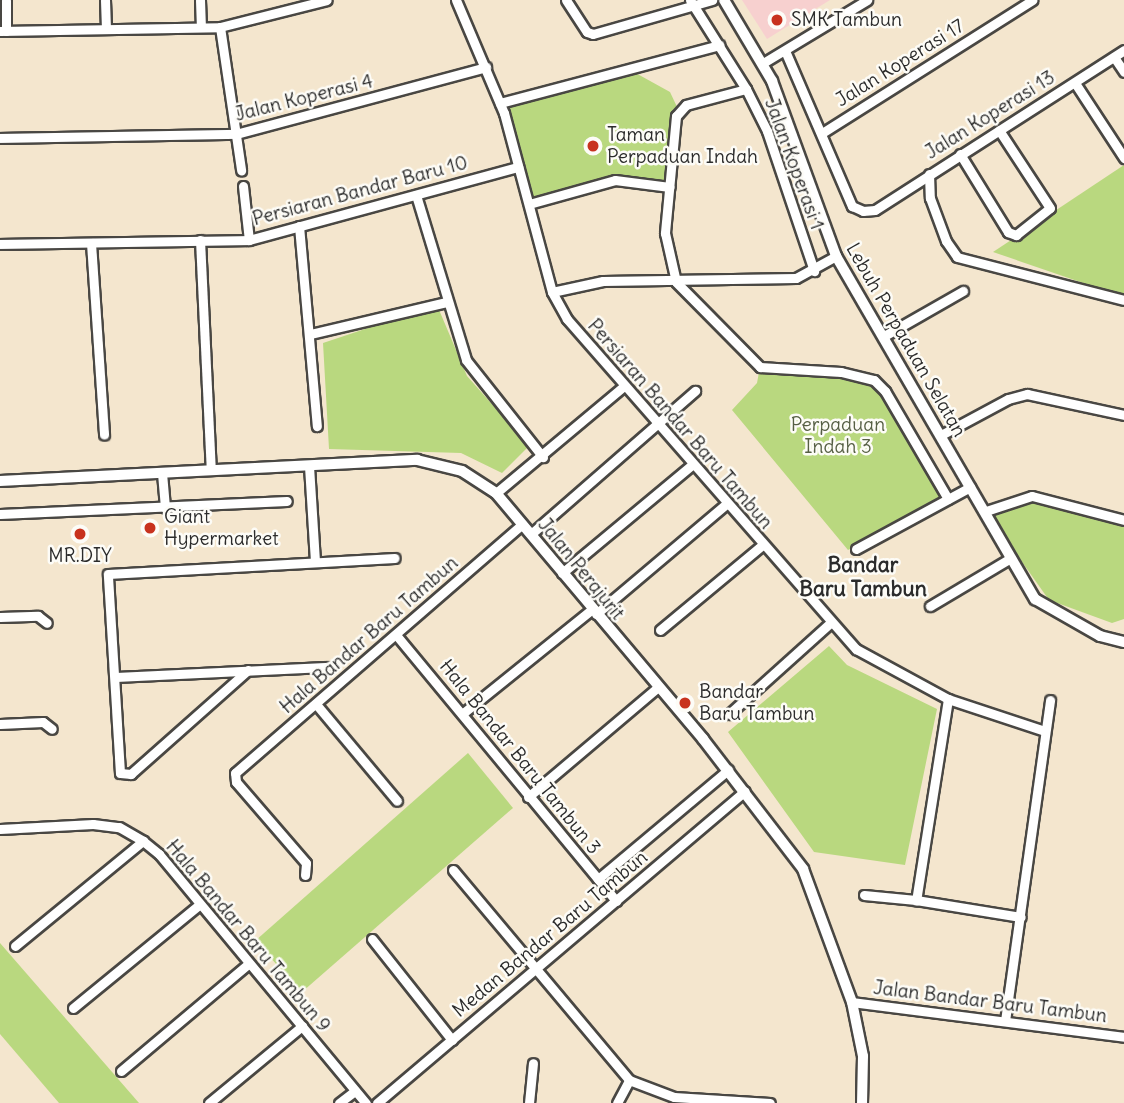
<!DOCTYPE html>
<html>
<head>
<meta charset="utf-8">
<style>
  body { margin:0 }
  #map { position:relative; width:1124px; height:1103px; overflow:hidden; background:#f4e6ce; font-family:Delius,sans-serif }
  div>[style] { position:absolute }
  .built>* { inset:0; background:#f7d0cf }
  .green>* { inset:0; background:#b9d87f }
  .roads { filter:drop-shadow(2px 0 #494743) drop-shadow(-2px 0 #494743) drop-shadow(0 2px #494743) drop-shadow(0 -2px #494743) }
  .minor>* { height:9px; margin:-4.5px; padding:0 4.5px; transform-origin:4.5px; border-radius:4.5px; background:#fff }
  .tertiary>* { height:10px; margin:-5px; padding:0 5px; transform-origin:5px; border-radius:5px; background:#fff }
  .dots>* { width:19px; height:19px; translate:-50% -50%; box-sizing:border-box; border:4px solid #fdfcf7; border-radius:50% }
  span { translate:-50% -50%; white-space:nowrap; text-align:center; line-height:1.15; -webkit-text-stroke:5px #fdfcf7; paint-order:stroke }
  .poi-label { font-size:19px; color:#2b2b2b }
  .left { translate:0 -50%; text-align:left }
  .street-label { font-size:19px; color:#2b2b2b }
  .park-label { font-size:19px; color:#565f44 }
  .neighbourhood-label { font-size:21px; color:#2b2b2b; font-weight:700 }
</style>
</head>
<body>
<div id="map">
  <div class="built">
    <i style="clip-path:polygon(742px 0,830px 0,767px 39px)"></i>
  </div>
  <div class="green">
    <i style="clip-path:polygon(632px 71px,670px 92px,678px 109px,667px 183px,613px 177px,531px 200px,505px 105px)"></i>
    <i style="clip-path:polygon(1124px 165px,1124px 297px,993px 252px)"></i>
    <i style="clip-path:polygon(437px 305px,467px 376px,529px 446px,502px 473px,461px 453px,329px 449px,323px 343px)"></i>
    <i style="clip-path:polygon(760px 367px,874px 380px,948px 499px,848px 550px,732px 410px,757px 383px)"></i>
    <i style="clip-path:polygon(1032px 496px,1124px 520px,1124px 619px,1112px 623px,1049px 600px,986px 511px)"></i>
    <i style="clip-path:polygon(829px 646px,847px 665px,937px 709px,905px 865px,814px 852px,728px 732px)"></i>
    <i style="clip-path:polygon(468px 753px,513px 808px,302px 992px,255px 941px)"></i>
    <i style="clip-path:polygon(0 943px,139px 1103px,59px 1103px,0 1034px)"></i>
  </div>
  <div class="roads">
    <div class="minor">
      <i style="left:105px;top:0;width:29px;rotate:88deg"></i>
      <i style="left:200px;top:0;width:27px;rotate:88deg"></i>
      <i style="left:456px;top:0;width:123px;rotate:67deg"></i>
      <i style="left:504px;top:113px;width:185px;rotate:75deg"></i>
      <i style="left:552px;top:292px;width:31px;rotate:61deg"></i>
      <i style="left:567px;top:319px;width:439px;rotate:48.8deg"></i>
      <i style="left:856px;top:649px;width:105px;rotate:28.5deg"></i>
      <i style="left:948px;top:699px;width:102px;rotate:18.3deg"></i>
      <i style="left:566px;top:0;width:38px;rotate:57deg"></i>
      <i style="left:587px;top:32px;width:6px;rotate:18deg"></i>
      <i style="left:593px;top:34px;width:124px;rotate:-15.9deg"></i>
      <i style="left:690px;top:0;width:105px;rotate:57.8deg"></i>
      <i style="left:746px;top:89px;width:47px;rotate:63.4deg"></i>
      <i style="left:767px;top:131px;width:148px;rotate:71.4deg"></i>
      <i style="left:220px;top:27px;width:145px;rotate:81.6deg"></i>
      <i style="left:0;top:31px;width:220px;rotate:-1deg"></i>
      <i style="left:220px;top:27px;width:110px;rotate:-14.2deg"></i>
      <i style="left:6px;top:31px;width:31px;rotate:-90deg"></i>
      <i style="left:786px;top:53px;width:167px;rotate:66.7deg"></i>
      <i style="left:852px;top:206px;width:12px;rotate:24deg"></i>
      <i style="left:863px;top:211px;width:12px;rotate:-5deg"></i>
      <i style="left:875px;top:210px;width:296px;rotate:-32.7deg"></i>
      <i style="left:1114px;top:57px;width:18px;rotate:56deg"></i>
      <i style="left:763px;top:63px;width:122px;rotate:-31.2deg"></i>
      <i style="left:1075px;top:83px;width:90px;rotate:56.8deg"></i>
      <i style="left:746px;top:89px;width:62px;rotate:165.1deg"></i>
      <i style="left:686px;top:105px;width:15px;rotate:132deg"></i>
      <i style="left:676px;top:116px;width:118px;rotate:95.4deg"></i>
      <i style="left:665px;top:233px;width:50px;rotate:77.3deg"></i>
      <i style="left:676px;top:282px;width:120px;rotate:45.3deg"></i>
      <i style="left:760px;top:367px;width:81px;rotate:3.5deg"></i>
      <i style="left:841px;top:372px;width:34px;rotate:14deg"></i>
      <i style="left:874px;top:380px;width:16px;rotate:45deg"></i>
      <i style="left:885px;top:391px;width:125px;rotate:59.7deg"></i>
      <i style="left:500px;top:103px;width:227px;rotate:-14.8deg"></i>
      <i style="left:822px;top:133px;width:249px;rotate:-32.3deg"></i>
      <i style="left:0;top:138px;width:236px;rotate:-1deg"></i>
      <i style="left:236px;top:134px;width:259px;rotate:-15deg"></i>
      <i style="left:960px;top:154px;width:92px;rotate:58.4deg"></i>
      <i style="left:1008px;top:232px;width:9px;rotate:21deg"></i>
      <i style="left:1016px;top:235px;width:43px;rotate:-38.5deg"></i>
      <i style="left:1050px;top:208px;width:93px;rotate:-123.2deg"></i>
      <i style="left:929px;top:174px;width:24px;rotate:88deg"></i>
      <i style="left:930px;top:198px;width:46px;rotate:69.6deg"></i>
      <i style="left:946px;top:241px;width:19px;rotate:55deg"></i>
      <i style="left:957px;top:257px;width:172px;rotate:14.4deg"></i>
      <i style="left:243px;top:186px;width:54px;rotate:83.7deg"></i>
      <i style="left:416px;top:195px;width:172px;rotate:73.1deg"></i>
      <i style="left:466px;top:360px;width:124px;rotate:51.6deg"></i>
      <i style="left:529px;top:204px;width:89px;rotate:-15.6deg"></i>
      <i style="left:615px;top:180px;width:55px;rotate:7.3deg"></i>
      <i style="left:299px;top:226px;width:201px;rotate:84.9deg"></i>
      <i style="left:200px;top:240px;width:230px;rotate:87.3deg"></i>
      <i style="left:91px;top:243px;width:192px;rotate:86.1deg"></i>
      <i style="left:0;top:244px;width:249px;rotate:-0.9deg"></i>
      <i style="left:249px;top:240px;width:279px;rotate:-15.2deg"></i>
      <i style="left:552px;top:292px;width:52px;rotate:-12.2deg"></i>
      <i style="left:603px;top:281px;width:193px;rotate:-0.9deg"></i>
      <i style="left:796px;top:278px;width:46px;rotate:-28.8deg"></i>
      <i style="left:310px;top:334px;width:140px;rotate:-13.2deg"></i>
      <i style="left:884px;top:336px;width:91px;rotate:-29.7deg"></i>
      <i style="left:941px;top:435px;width:76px;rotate:-28.2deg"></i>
      <i style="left:1008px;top:399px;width:20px;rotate:-15deg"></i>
      <i style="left:1027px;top:394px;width:99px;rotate:12.2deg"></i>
      <i style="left:309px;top:466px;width:96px;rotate:86.4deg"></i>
      <i style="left:162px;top:473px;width:35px;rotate:85deg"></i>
      <i style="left:496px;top:493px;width:167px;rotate:-39.9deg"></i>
      <i style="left:986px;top:511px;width:48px;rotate:-18.1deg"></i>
      <i style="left:1032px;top:496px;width:95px;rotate:14.6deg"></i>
      <i style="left:0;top:514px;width:287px;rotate:-2.6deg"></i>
      <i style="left:531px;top:534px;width:218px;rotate:-41.1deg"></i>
      <i style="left:856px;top:549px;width:130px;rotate:-28.5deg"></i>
      <i style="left:562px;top:573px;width:170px;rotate:-39.8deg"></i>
      <i style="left:930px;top:606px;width:94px;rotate:-30.7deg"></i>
      <i style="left:596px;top:614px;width:170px;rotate:-40.2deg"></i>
      <i style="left:0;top:617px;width:38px;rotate:-2deg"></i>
      <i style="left:38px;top:616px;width:11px;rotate:38deg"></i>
      <i style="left:660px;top:630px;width:131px;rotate:-39.7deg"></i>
      <i style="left:397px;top:636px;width:344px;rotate:50.4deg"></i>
      <i style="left:248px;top:670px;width:157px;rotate:138.4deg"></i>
      <i style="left:131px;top:774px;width:11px;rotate:-175deg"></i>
      <i style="left:120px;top:773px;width:199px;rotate:-93.5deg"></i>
      <i style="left:108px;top:574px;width:287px;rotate:-3.2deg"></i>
      <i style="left:115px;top:677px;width:211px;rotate:-2.7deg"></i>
      <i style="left:948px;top:699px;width:204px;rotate:99deg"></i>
      <i style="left:916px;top:900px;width:106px;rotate:9.2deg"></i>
      <i style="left:316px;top:704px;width:126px;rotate:50.1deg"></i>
      <i style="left:462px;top:714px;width:167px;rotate:-38.9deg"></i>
      <i style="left:729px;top:714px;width:137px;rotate:-42deg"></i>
      <i style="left:0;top:724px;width:43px;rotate:-2.7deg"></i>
      <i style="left:43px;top:722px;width:11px;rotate:38deg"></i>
      <i style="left:528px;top:797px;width:169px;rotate:-40.2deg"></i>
      <i style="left:0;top:829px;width:93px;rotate:-3.1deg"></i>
      <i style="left:93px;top:824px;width:26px;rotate:7deg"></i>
      <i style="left:119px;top:827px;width:28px;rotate:30deg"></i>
      <i style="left:143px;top:841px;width:21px;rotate:39deg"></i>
      <i style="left:159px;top:854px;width:324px;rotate:50.3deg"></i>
      <i style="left:453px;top:870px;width:274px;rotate:50deg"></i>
      <i style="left:629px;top:1080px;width:48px;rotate:20.7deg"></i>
      <i style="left:674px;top:1097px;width:96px;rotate:3.6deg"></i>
      <i style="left:305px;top:875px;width:12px;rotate:-85deg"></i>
      <i style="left:306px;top:863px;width:107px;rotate:-130.8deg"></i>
      <i style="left:236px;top:782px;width:9px;rotate:-96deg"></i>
      <i style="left:235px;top:773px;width:380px;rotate:-40.9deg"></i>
      <i style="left:598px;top:879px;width:170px;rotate:-40deg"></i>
      <i style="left:864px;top:895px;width:52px;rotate:5.5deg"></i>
      <i style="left:372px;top:939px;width:129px;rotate:51.6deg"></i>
      <i style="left:15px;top:946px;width:166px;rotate:-39.4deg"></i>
      <i style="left:852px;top:1002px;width:274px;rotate:7.3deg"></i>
      <i style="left:73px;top:1008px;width:163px;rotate:-39.3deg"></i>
      <i style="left:1005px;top:1021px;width:324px;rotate:-82deg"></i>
      <i style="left:121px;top:1071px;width:166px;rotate:-40.1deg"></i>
      <i style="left:209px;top:1103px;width:121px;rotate:-39.6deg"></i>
      <i style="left:339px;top:1103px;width:20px;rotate:-37deg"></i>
      <i style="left:377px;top:1103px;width:482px;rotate:-40.3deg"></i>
      <i style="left:529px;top:1103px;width:40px;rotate:-84.3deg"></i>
      <i style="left:617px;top:1103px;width:26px;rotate:-62deg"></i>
    </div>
    <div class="tertiary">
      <i style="left:724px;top:0;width:94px;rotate:59.3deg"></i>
      <i style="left:772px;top:81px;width:186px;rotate:69.9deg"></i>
      <i style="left:836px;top:256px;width:397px;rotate:59.9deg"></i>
      <i style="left:1035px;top:599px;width:75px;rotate:29.6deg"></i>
      <i style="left:1100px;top:636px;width:25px;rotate:14deg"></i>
      <i style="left:0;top:481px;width:418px;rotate:-2.9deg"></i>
      <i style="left:417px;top:460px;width:46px;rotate:13.7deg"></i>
      <i style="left:462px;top:471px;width:40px;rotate:32.9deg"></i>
      <i style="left:496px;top:493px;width:322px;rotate:49.9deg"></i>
      <i style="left:703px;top:739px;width:164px;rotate:52.4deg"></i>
      <i style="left:803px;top:869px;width:142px;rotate:69.8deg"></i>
      <i style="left:852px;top:1002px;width:55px;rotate:78.5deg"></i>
      <i style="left:863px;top:1056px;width:47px;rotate:91.2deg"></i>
    </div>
  </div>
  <div class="dots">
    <i style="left:777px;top:20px;background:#c8321e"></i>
    <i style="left:593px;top:146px;background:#c8321e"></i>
    <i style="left:150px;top:528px;background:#c8321e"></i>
    <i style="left:80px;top:534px;background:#c8321e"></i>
    <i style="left:685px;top:703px;background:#c8321e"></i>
  </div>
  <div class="poi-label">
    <span class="left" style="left:791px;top:20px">SMK Tambun</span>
    <span class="left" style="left:607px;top:146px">Taman<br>Perpaduan Indah</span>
    <span class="left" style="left:164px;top:528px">Giant<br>Hypermarket</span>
    <span style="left:80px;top:556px">MR.DIY</span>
    <span class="left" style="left:699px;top:703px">Bandar<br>Baru Tambun</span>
  </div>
  <div class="street-label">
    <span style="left:900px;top:63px;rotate:-32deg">Jalan Koperasi 17</span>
    <span style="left:304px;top:98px;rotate:-14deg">Jalan Koperasi 4</span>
    <span style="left:990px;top:115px;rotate:-32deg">Jalan Koperasi 13</span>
    <span style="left:794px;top:164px;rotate:70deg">Jalan Koperasi 1</span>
    <span style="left:360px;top:191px;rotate:-15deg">Persiaran Bandar Baru 10</span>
    <span style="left:906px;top:340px;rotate:60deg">Lebuh Perpaduan Selatan</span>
    <span style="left:680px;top:424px;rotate:49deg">Persiaran Bandar Baru Tambun</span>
    <span style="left:581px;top:569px;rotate:51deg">Jalan Perajurit</span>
    <span style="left:369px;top:635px;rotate:-41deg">Hala Bandar Baru Tambun</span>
    <span style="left:520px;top:757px;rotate:51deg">Hala Bandar Baru Tambun 3</span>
    <span style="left:550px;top:934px;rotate:-40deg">Medan Bandar Baru Tambun</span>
    <span style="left:248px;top:936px;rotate:50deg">Hala Bandar Baru Tambun 9</span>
    <span style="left:990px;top:1002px;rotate:7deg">Jalan Bandar Baru Tambun</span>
  </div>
  <div class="park-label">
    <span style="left:838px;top:436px">Perpaduan<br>Indah 3</span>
  </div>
  <div class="neighbourhood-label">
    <span style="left:863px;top:577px">Bandar<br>Baru Tambun</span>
  </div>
</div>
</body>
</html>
